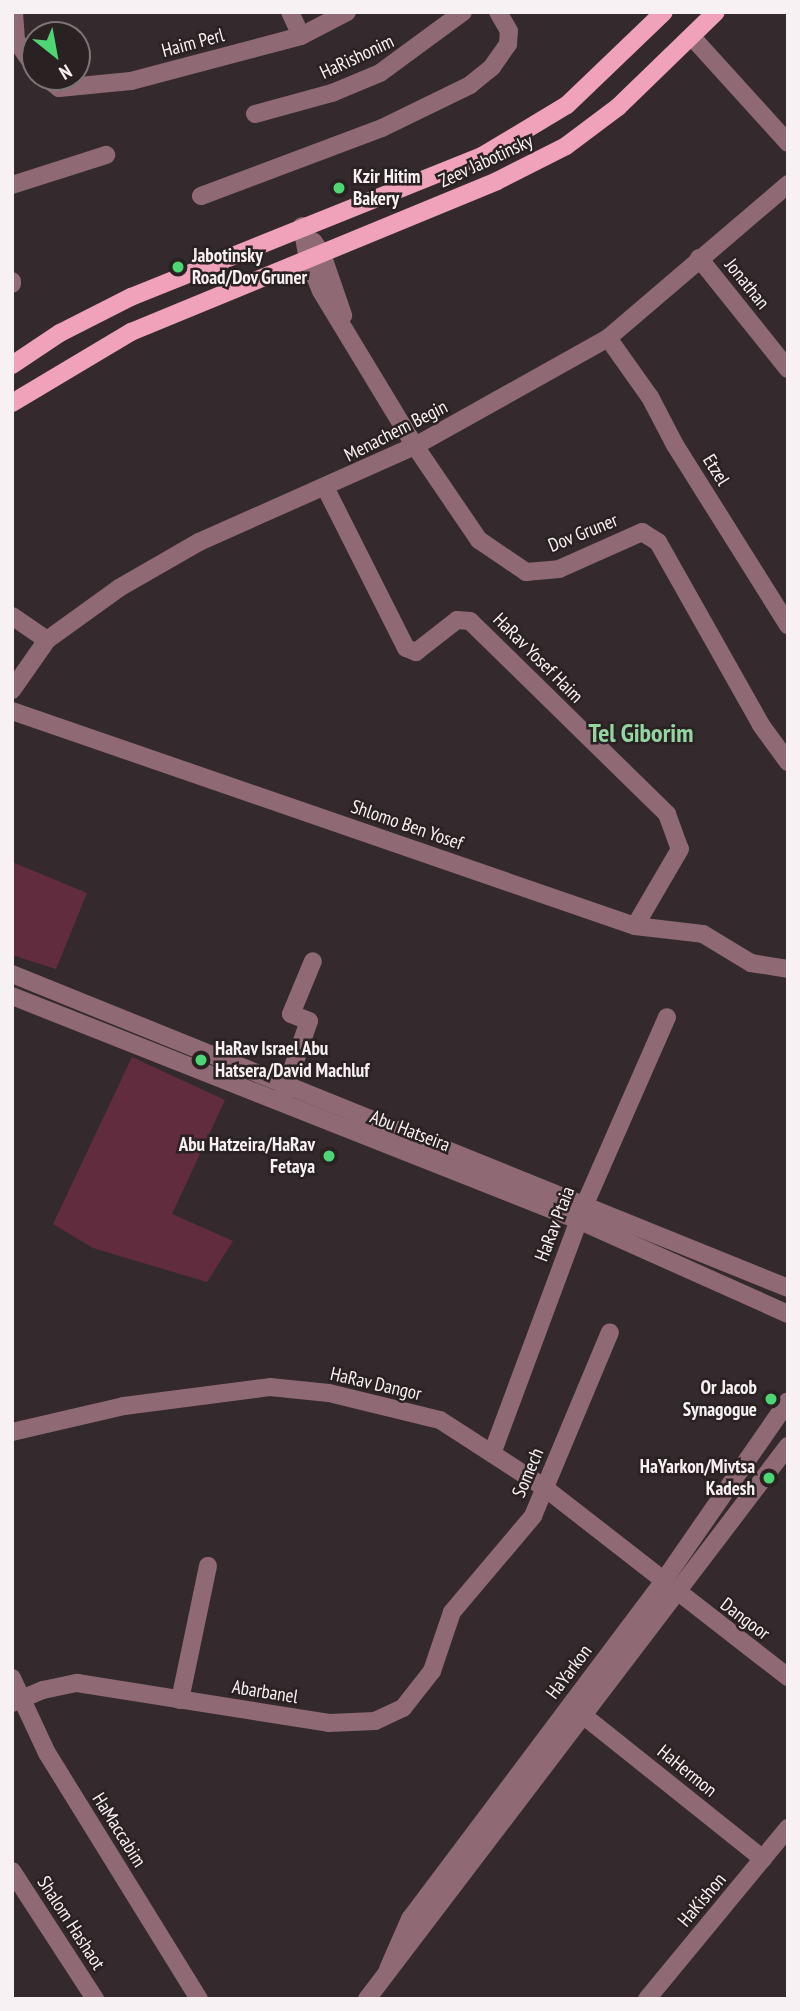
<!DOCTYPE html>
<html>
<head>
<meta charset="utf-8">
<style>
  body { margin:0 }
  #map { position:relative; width:800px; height:2011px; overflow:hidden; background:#342a2d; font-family:"PT Sans Narrow",sans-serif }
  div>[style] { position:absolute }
  .green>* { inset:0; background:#622c3f }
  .minor>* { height:18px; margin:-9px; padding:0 9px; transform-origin:9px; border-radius:9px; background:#8f6974 }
  .major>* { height:18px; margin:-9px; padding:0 9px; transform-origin:9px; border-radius:9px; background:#f0a2ba }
  .dots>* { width:19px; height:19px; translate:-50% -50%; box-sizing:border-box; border:4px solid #2a2123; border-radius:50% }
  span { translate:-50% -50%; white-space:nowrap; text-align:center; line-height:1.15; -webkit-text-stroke:5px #2a2123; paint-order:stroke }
  .street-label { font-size:19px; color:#f8f1f3 }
  .poi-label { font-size:19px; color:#f8f1f3; font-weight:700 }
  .left { translate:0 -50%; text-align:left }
  .right { translate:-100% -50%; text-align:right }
  .district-label { font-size:26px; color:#94d6a1; font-weight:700 }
  .frame { position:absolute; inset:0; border:14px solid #f8f1f3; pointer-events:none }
  .north { position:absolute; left:21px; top:21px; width:70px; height:70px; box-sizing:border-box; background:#2a2123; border:2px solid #7c7476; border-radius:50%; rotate:149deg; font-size:19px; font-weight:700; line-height:28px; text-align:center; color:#f8f1f3 }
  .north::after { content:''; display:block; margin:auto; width:24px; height:32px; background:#4ed675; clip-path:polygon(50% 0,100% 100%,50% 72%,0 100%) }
</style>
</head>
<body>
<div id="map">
  <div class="green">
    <i style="clip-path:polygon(12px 862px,87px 893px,56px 969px,12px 955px)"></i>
    <i style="clip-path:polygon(132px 1057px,225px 1100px,172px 1214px,233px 1241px,207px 1282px,93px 1248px,53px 1224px)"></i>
  </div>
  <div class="minor">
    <i style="left:14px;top:12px;width:28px;rotate:86deg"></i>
    <i style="left:16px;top:40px;width:34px;rotate:56deg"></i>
    <i style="left:290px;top:12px;width:26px;rotate:65deg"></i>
    <i style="left:692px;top:37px;width:143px;rotate:47.8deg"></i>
    <i style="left:45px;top:77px;width:18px;rotate:38deg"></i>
    <i style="left:59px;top:88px;width:72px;rotate:-5.6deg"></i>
    <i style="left:131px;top:81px;width:176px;rotate:-14.8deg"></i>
    <i style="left:301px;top:36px;width:52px;rotate:-27.6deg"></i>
    <i style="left:255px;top:114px;width:80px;rotate:-15.3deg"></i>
    <i style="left:332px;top:93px;width:52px;rotate:-22.6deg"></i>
    <i style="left:380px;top:73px;width:103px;rotate:-36.3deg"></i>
    <i style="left:12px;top:185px;width:99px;rotate:-17.7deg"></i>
    <i style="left:201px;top:196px;width:193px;rotate:-20.6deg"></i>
    <i style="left:382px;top:128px;width:98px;rotate:-26deg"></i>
    <i style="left:470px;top:85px;width:28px;rotate:-39deg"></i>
    <i style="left:492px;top:67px;width:28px;rotate:-55deg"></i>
    <i style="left:508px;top:44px;width:13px;rotate:-86deg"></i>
    <i style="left:509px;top:31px;width:22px;rotate:-120deg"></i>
    <i style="left:302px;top:226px;width:34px;rotate:80deg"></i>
    <i style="left:308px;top:259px;width:35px;rotate:68deg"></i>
    <i style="left:321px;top:291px;width:181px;rotate:58.8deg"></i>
    <i style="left:415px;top:446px;width:114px;rotate:55.8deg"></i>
    <i style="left:479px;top:540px;width:57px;rotate:34.2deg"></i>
    <i style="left:526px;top:572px;width:33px;rotate:-5deg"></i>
    <i style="left:559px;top:569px;width:91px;rotate:-24deg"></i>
    <i style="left:642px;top:532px;width:19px;rotate:32deg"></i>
    <i style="left:658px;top:542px;width:210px;rotate:60.6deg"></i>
    <i style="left:761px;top:725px;width:46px;rotate:53.9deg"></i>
    <i style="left:313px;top:241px;width:16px;rotate:55deg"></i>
    <i style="left:322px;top:254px;width:65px;rotate:71deg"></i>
    <i style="left:699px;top:258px;width:142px;rotate:51.3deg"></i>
    <i style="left:12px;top:281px;width:3px;rotate:90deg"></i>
    <i style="left:608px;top:338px;width:72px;rotate:54.6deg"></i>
    <i style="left:650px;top:397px;width:54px;rotate:62.5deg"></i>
    <i style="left:675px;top:445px;width:213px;rotate:57.9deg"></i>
    <i style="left:326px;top:489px;width:178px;rotate:63.3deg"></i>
    <i style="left:406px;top:648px;width:11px;rotate:22deg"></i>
    <i style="left:416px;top:652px;width:52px;rotate:-38deg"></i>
    <i style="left:457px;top:620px;width:13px;rotate:4deg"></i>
    <i style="left:470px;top:621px;width:276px;rotate:44.4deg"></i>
    <i style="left:667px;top:814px;width:37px;rotate:70deg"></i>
    <i style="left:680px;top:849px;width:89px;rotate:120.3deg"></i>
    <i style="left:12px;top:616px;width:42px;rotate:34.4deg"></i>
    <i style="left:12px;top:690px;width:61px;rotate:-55deg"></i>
    <i style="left:47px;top:640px;width:89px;rotate:-35.8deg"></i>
    <i style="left:119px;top:588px;width:92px;rotate:-29.9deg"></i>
    <i style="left:199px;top:542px;width:236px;rotate:-24deg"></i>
    <i style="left:415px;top:446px;width:221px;rotate:-29.2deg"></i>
    <i style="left:608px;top:338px;width:237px;rotate:-40.5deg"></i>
    <i style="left:12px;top:711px;width:659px;rotate:19.04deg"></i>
    <i style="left:635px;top:926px;width:68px;rotate:6.7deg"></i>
    <i style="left:703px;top:934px;width:56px;rotate:31.1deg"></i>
    <i style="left:751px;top:963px;width:37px;rotate:9deg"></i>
    <i style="left:12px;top:974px;width:837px;rotate:22.03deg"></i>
    <i style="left:12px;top:996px;width:609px;rotate:21.59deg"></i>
    <i style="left:578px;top:1220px;width:230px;rotate:24.1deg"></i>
    <i style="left:284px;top:1093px;width:76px;rotate:-70.9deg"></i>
    <i style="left:309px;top:1021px;width:19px;rotate:-159deg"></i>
    <i style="left:291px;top:1014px;width:57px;rotate:-67.5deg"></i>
    <i style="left:12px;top:1432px;width:115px;rotate:-13.1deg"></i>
    <i style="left:124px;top:1406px;width:147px;rotate:-7.4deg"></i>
    <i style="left:270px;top:1387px;width:59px;rotate:5.8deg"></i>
    <i style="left:329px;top:1393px;width:114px;rotate:13.7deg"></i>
    <i style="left:440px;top:1420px;width:125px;rotate:32.9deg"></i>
    <i style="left:545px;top:1488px;width:308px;rotate:37.9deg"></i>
    <i style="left:493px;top:1451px;width:264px;rotate:-69.6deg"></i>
    <i style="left:585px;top:1204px;width:204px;rotate:-66.3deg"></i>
    <i style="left:12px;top:1678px;width:83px;rotate:65deg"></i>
    <i style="left:47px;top:1753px;width:289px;rotate:58.3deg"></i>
    <i style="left:180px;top:1700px;width:137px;rotate:-78.2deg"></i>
    <i style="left:12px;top:1703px;width:34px;rotate:-23deg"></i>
    <i style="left:43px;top:1690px;width:35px;rotate:-12deg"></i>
    <i style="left:77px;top:1683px;width:255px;rotate:9deg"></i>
    <i style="left:329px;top:1723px;width:46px;rotate:-2.5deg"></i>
    <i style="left:375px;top:1721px;width:31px;rotate:-25deg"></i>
    <i style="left:403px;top:1708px;width:47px;rotate:-51.9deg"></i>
    <i style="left:432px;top:1671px;width:62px;rotate:-71.3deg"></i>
    <i style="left:452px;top:1612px;width:126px;rotate:-49.8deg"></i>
    <i style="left:533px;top:1516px;width:199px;rotate:-67.3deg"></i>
    <i style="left:584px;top:1716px;width:229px;rotate:38.6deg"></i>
    <i style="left:12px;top:1871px;width:153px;rotate:57deg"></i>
    <i style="left:388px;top:1969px;width:55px;rotate:-66.3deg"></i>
    <i style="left:410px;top:1919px;width:420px;rotate:-53.1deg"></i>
    <i style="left:662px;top:1583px;width:221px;rotate:-55.3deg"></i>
    <i style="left:367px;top:1999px;width:695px;rotate:-52.72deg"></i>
    <i style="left:647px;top:1999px;width:222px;rotate:-50.5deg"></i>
  </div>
  <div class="major">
    <i style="left:12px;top:365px;width:58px;rotate:-33.7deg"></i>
    <i style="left:60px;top:333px;width:80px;rotate:-26.9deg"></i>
    <i style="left:131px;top:297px;width:378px;rotate:-21.9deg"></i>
    <i style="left:482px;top:156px;width:99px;rotate:-31deg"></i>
    <i style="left:567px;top:105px;width:134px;rotate:-43.8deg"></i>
    <i style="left:12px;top:403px;width:139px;rotate:-30.8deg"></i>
    <i style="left:131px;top:332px;width:396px;rotate:-22.4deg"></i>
    <i style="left:497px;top:181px;width:77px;rotate:-26.9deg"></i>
    <i style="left:566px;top:146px;width:65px;rotate:-36.9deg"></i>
    <i style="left:618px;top:107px;width:136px;rotate:-44.1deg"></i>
  </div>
  <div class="dots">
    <i style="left:339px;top:188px;background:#4ed675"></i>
    <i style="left:178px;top:267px;background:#4ed675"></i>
    <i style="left:201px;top:1060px;background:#4ed675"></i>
    <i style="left:329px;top:1156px;background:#4ed675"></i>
    <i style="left:771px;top:1399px;background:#4ed675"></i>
    <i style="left:769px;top:1478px;background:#4ed675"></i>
  </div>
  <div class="street-label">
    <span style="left:193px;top:43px;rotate:-15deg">Haim Perl</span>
    <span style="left:357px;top:57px;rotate:-25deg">HaRishonim</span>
    <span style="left:486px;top:161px;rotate:-25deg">Zeev Jabotinsky</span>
    <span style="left:747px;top:284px;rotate:51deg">Jonathan</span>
    <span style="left:396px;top:431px;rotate:-27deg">Menachem Begin</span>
    <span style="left:716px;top:470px;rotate:58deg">Etzel</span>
    <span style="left:583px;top:533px;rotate:-22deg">Dov Gruner</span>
    <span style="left:538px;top:658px;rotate:45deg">HaRav Yosef Haim</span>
    <span style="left:407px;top:825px;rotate:19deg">Shlomo Ben Yosef</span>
    <span style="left:410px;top:1131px;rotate:21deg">Abu Hatseira</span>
    <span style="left:555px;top:1224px;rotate:-69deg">HaRav Ptaia</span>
    <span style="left:376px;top:1384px;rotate:13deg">HaRav Dangor</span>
    <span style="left:528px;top:1473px;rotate:-67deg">Somech</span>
    <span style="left:745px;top:1619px;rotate:37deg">Dangoor</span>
    <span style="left:569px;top:1672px;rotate:-53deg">HaYarkon</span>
    <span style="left:265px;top:1692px;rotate:9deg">Abarbanel</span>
    <span style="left:687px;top:1771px;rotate:39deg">HaHermon</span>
    <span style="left:119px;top:1830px;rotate:58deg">HaMaccabim</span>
    <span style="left:702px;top:1900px;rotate:-50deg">HaKishon</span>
    <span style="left:71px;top:1923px;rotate:57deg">Shalom Hashaot</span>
  </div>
  <div class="poi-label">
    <span class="left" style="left:353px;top:188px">Kzir Hitim<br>Bakery</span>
    <span class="left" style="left:192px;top:267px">Jabotinsky<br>Road/Dov Gruner</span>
    <span class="left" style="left:215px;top:1060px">HaRav Israel Abu<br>Hatsera/David Machluf</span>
    <span class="right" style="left:315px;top:1156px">Abu Hatzeira/HaRav<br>Fetaya</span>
    <span class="right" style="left:757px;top:1399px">Or Jacob<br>Synagogue</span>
    <span class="right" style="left:755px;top:1478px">HaYarkon/Mivtsa<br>Kadesh</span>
  </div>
  <div class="district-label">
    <span style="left:641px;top:733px">Tel Giborim</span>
  </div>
  <div class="frame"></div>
  <div class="north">N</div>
</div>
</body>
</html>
